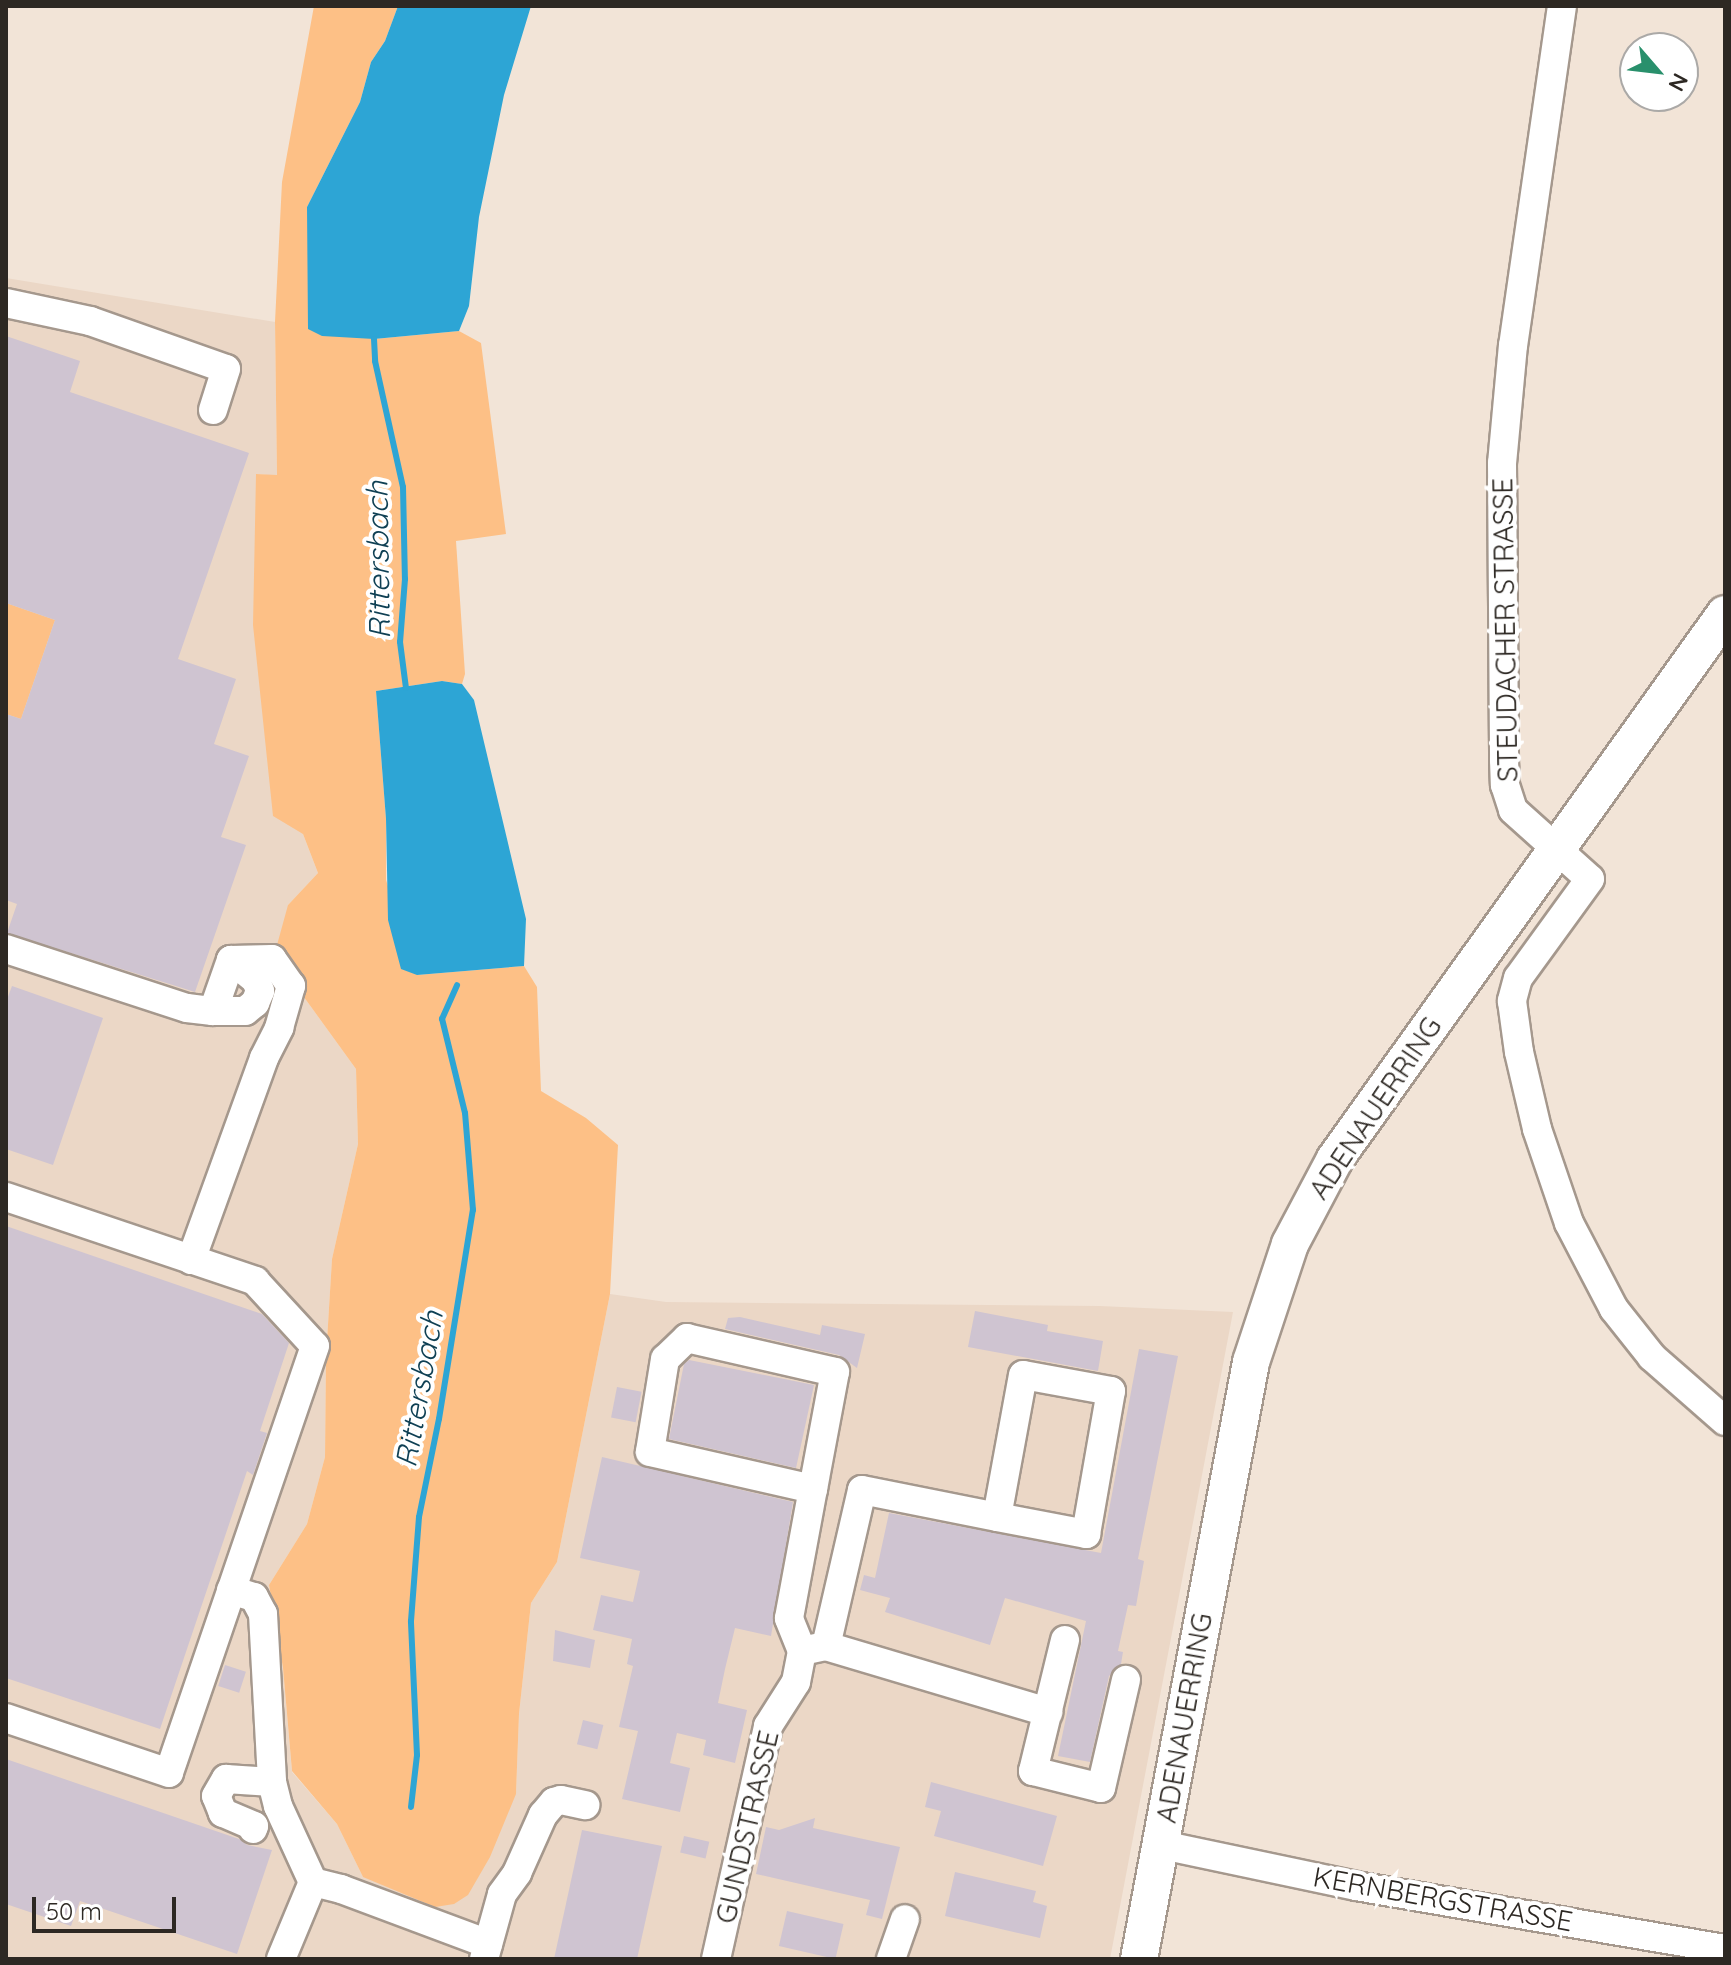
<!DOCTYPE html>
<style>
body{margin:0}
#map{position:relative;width:1731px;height:1965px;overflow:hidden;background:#f2e4d7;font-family:Quicksand,sans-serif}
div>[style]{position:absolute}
.built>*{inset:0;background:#ebd7c6}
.green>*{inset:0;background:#fdc086}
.water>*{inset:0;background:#2da5d5}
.stream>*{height:6px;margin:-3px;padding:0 3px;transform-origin:3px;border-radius:3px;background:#2da5d5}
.building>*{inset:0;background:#cfc4d1;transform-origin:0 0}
.roads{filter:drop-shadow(2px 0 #a5988d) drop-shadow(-2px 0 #a5988d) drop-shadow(0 2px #a5988d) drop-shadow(0 -2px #a5988d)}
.minor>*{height:28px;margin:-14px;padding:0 14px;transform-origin:14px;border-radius:14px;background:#fff}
.major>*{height:36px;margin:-18px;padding:0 18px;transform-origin:18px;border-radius:18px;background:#fff}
span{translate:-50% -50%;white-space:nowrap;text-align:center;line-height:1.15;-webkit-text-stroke:8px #fff;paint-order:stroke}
.street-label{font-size:28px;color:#2d2823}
.water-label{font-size:30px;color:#0f4054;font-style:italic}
.frame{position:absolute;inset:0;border:8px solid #2d2823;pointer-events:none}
.north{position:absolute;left:1619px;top:32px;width:80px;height:80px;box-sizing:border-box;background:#fff;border:2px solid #aba9a7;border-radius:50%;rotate:118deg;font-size:22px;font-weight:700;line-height:32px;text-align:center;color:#2d2823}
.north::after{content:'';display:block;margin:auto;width:28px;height:36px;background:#29906c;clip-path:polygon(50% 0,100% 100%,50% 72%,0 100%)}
.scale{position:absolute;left:32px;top:1897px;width:144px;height:36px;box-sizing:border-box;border:4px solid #2d2823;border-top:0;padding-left:10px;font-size:24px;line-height:28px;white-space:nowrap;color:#2d2823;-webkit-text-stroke:6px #fff;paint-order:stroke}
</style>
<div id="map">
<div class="built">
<div style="clip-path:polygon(6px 278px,275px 322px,277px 476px,257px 474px,303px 834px,318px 873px,288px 905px,288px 961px,301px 993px,356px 1069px,358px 1144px,332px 1259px,326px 1357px,325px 1457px,307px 1524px,269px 1585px,283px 1668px,292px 1772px,337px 1824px,363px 1877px,516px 1794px,519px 1714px,531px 1603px,557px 1562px,610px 1294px,666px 1302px,1100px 1306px,1233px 1312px,1110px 1959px,6px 1959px)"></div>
</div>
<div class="green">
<div style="clip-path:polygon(314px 6px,398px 6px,385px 41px,371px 62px,360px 102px,307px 207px,374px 339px,459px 331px,481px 343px,506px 534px,456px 541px,465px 674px,462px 684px,442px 681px,376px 691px,386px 819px,386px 880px,417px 975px,524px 966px,537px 987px,541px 1091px,586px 1118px,618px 1145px,610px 1294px,557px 1562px,531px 1603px,519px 1714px,516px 1794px,490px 1857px,468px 1895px,454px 1904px,435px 1907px,363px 1877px,337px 1824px,292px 1771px,283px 1668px,269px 1585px,307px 1524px,325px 1457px,326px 1357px,332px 1259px,358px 1144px,356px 1069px,301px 993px,288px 961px,277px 945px,288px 905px,318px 873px,303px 834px,273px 816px,253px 625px,256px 474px,277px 475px,275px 322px,282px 182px)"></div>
<div style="clip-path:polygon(6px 603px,55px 620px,21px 719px,6px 714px)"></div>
</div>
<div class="water">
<div style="clip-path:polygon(398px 6px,531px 6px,504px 95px,479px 217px,469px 306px,459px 331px,374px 339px,322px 336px,308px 329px,307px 207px,360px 102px,371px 62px,385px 41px)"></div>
<div style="clip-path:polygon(442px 681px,462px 684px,474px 700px,526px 919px,524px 966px,417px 975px,401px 969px,388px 920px,386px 819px,376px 691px)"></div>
</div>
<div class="stream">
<div style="left:374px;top:339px;width:22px;rotate:87deg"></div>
<div style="left:375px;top:361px;width:129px;rotate:77.5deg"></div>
<div style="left:403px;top:487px;width:92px;rotate:88.8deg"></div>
<div style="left:405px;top:579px;width:63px;rotate:94.5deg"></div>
<div style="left:400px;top:642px;width:46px;rotate:82.6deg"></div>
<div style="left:411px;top:1807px;width:52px;rotate:-83.4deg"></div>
<div style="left:417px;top:1755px;width:134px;rotate:-92.6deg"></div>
<div style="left:411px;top:1621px;width:104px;rotate:-85.6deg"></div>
<div style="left:419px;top:1517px;width:100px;rotate:-78.5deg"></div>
<div style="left:439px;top:1419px;width:212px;rotate:-80.8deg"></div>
<div style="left:473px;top:1210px;width:97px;rotate:-94.7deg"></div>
<div style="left:465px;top:1113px;width:97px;rotate:-103.7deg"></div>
<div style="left:442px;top:1019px;width:37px;rotate:-66deg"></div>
</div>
<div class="building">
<div style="clip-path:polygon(6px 336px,80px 361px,70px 392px,249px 453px,178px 659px,236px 679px,214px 744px,249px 756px,221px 837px,246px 845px,195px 992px,7px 933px,17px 904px,6px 900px,6px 714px,21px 719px,55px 620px,6px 603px)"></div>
<div style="clip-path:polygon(12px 986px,103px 1018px,53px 1165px,6px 1149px,6px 1002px)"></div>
<div style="clip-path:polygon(6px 1226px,262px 1314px,289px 1343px,260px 1431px,267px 1433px,253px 1475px,247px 1471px,160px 1729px,6px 1678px)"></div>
<div style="clip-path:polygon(975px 1311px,1048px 1325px,1047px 1331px,1103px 1341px,1098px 1371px,968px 1347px)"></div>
<div style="clip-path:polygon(740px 1317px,820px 1335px,822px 1325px,865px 1334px,857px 1368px,839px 1355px,725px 1329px,728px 1318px)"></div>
<div style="clip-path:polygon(1139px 1349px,1178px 1356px,1138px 1559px,1144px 1561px,1136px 1606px,1128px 1605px,1118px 1651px,1123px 1652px,1121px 1664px,1109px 1676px,1090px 1762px,1058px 1756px,1086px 1621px,1005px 1598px,990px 1645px,885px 1612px,890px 1598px,860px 1590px,864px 1575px,875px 1578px,889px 1513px,1101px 1553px)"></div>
<div style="clip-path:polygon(689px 1360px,814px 1385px,796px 1468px,669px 1439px,684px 1364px)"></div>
<div style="left:617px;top:1387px;width:25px;height:31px;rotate:11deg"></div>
<div style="clip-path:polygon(602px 1457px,793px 1502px,771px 1636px,735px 1628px,725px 1669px,718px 1703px,747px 1710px,735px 1763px,703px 1755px,706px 1740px,677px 1733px,670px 1763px,690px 1768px,680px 1812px,622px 1799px,638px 1731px,619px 1727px,633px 1666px,627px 1664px,632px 1639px,593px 1630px,601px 1595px,633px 1602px,640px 1571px,580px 1558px)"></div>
<div style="clip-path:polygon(555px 1630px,595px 1640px,590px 1668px,553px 1661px)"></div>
<div style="left:225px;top:1665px;width:22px;height:22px;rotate:18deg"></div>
<div style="left:583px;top:1720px;width:21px;height:25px;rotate:14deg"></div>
<div style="clip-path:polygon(6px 1759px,239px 1839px,247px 1845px,272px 1850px,237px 1954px,80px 1901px,71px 1926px,6px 1904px)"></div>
<div style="clip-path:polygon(931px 1782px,1057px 1816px,1043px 1866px,934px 1836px,941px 1811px,925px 1807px)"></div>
<div style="clip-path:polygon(815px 1818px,813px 1828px,900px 1847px,882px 1919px,866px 1915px,870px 1900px,756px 1874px,766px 1827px,779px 1830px)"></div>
<div style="clip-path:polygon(582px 1830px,662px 1846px,637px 1959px,554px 1959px)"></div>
<div style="left:684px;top:1836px;width:26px;height:17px;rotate:13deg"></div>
<div style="clip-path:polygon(955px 1872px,1036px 1891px,1033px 1902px,1047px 1906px,1040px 1938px,945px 1916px)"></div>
<div style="left:787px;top:1911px;width:58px;height:36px;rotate:13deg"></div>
</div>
<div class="roads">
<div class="minor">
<div style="left:1562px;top:6px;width:343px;rotate:98.2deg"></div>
<div style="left:1513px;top:345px;width:119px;rotate:95.3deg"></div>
<div style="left:1502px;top:463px;width:297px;rotate:89.6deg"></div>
<div style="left:1504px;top:760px;width:25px;rotate:88deg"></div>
<div style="left:1505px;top:785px;width:26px;rotate:72deg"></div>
<div style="left:1513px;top:810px;width:103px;rotate:41.9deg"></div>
<div style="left:1590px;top:879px;width:122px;rotate:126deg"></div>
<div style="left:1518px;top:978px;width:24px;rotate:105deg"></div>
<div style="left:1512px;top:1001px;width:51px;rotate:82.2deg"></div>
<div style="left:1519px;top:1052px;width:79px;rotate:76.8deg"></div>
<div style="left:1537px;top:1129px;width:99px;rotate:71.2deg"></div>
<div style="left:1569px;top:1223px;width:97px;rotate:62.4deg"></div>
<div style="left:1614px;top:1309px;width:61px;rotate:51.6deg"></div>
<div style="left:1652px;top:1357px;width:97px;rotate:41.2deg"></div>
<div style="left:6px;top:303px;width:86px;rotate:12.1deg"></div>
<div style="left:90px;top:321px;width:144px;rotate:19.4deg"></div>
<div style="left:226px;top:369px;width:43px;rotate:107.6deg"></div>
<div style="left:6px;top:949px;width:190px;rotate:18.1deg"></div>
<div style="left:187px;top:1008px;width:26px;rotate:7deg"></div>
<div style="left:6px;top:1197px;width:263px;rotate:18.6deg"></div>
<div style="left:255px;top:1281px;width:88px;rotate:47.3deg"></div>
<div style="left:315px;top:1346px;width:451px;rotate:108.9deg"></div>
<div style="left:169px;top:1773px;width:172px;rotate:-161.4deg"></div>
<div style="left:191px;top:1260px;width:215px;rotate:-70.1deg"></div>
<div style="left:264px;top:1058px;width:34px;rotate:-63deg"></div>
<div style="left:279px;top:1028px;width:44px;rotate:-74.1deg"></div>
<div style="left:291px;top:986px;width:33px;rotate:-125deg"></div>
<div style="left:272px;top:959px;width:41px;rotate:178.6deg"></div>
<div style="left:231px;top:960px;width:54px;rotate:109.4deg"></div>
<div style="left:213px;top:1011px;width:32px"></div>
<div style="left:245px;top:1011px;width:13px;rotate:-39deg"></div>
<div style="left:255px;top:1003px;width:13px;rotate:-67deg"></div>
<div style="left:260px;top:991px;width:12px;rotate:-110deg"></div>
<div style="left:256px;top:980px;width:32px;rotate:-141deg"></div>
<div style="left:231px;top:1590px;width:24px;rotate:17deg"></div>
<div style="left:254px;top:1597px;width:19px;rotate:62deg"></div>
<div style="left:263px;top:1614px;width:168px;rotate:86.9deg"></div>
<div style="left:272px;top:1782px;width:25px;rotate:76deg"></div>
<div style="left:278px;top:1806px;width:84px;rotate:65.3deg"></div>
<div style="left:1065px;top:1640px;width:135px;rotate:103.7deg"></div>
<div style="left:1033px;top:1771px;width:70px;rotate:14deg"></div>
<div style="left:1101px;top:1788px;width:111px;rotate:-77deg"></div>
<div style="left:826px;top:1646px;width:160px;rotate:-77deg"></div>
<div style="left:862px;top:1490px;width:138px;rotate:11.3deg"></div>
<div style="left:997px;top:1517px;width:91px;rotate:10.8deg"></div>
<div style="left:1086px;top:1534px;width:145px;rotate:-80.1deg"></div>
<div style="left:1111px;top:1391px;width:89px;rotate:-169.7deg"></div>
<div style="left:1023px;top:1375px;width:144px;rotate:100.4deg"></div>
<div style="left:802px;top:1651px;width:35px;rotate:-112deg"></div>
<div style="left:789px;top:1618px;width:131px;rotate:-79.5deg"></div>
<div style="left:813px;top:1489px;width:119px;rotate:-79.4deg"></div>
<div style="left:835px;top:1372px;width:152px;rotate:-167.1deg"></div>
<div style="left:687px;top:1338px;width:30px;rotate:136deg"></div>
<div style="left:665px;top:1359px;width:94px;rotate:99.2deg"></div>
<div style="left:650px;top:1452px;width:167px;rotate:12.8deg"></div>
<div style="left:253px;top:1829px;width:3px;rotate:-72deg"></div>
<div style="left:254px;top:1826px;width:34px;rotate:-157deg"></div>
<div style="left:223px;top:1813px;width:18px;rotate:-112deg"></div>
<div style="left:216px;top:1796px;width:20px;rotate:-60deg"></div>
<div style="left:226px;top:1779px;width:46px;rotate:3.7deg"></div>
<div style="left:1162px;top:1845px;width:198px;rotate:11.9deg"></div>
<div style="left:1356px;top:1886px;width:374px;rotate:9.7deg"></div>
<div style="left:281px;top:1959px;width:83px;rotate:-67.4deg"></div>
<div style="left:313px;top:1882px;width:29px;rotate:14deg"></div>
<div style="left:341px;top:1889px;width:157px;rotate:20.5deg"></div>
<div style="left:484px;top:1959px;width:67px;rotate:-74.5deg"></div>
<div style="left:502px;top:1894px;width:26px;rotate:-54deg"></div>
<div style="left:517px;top:1873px;width:64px;rotate:-65.9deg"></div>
<div style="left:543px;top:1815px;width:17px;rotate:-50deg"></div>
<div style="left:554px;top:1802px;width:7px;rotate:-16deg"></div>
<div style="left:561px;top:1800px;width:25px;rotate:12deg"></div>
<div style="left:716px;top:1959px;width:239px;rotate:-77.4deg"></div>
<div style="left:768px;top:1726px;width:52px;rotate:-57.5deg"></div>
<div style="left:796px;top:1682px;width:32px;rotate:-79deg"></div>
<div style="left:802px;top:1651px;width:25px;rotate:-12deg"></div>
<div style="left:826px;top:1646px;width:232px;rotate:16.6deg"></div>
<div style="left:891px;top:1959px;width:42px;rotate:-70.7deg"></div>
</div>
<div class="major">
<div style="left:1139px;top:1959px;width:607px;rotate:-79.37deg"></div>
<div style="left:1251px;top:1362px;width:124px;rotate:-71.7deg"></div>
<div style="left:1290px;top:1244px;width:96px;rotate:-62.1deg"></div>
<div style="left:1335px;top:1159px;width:670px;rotate:-54.41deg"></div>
</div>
</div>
<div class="street-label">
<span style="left:1505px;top:630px;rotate:-91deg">STEUDACHER STRASSE</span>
<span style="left:1375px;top:1108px;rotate:-56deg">ADENAUERRING</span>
<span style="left:1184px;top:1718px;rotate:-80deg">ADENAUERRING</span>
<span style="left:747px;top:1827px;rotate:-77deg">GUNDSTRASSE</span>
<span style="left:1443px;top:1899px;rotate:10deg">KERNBERGSTRASSE</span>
</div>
<div class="water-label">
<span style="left:378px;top:560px;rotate:-91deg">Rittersbach</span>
<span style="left:419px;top:1389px;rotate:-80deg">Rittersbach</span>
</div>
<div class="frame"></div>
<div class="north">N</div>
<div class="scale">50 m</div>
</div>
